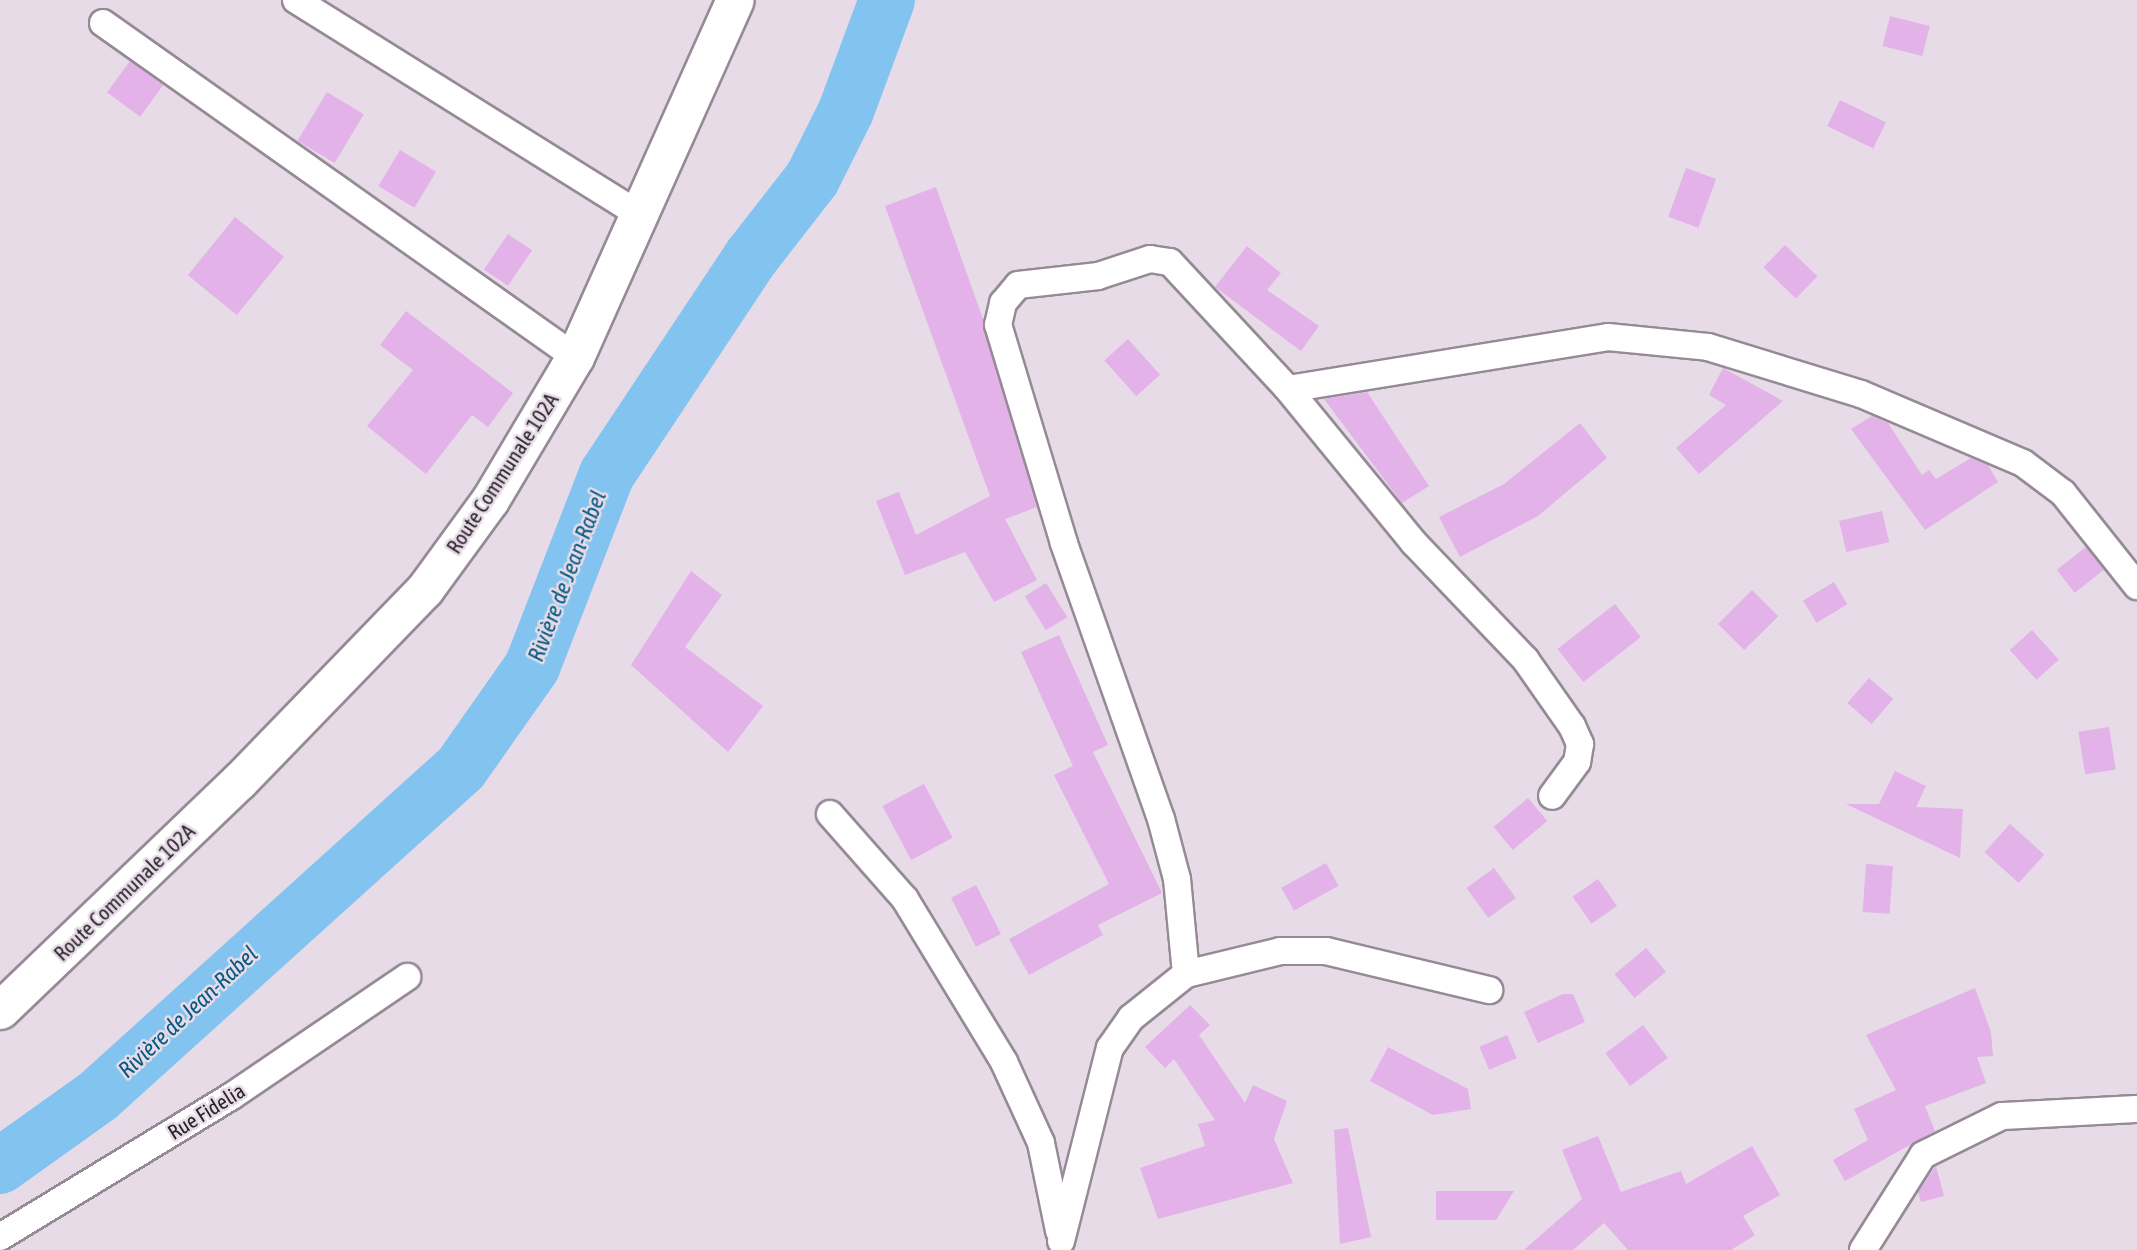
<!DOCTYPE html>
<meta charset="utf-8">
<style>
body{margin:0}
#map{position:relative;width:2137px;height:1250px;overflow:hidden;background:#e7dbe8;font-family:"Asap Condensed",sans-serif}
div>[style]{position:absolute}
.river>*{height:56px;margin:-28px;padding:0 28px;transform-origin:28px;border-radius:28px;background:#82c4ef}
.building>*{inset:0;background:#e3b2e8;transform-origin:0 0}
.roads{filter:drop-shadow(2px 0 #958a96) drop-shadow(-2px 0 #958a96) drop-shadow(0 2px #958a96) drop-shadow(0 -2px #958a96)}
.street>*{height:26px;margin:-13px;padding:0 13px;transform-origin:13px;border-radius:13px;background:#fff}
.secondary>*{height:37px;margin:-18.5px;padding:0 18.5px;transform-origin:18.5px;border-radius:18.5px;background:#fff}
span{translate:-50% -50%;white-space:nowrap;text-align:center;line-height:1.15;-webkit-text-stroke:5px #e7dbe8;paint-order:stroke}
.street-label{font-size:21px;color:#282328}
.water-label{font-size:23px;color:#065a83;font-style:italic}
</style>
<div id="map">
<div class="river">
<div style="left:0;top:1166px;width:120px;rotate:-35.5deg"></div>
<div style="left:98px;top:1096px;width:489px;rotate:-42.1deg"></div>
<div style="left:461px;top:768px;width:123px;rotate:-54.9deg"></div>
<div style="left:532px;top:667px;width:207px;rotate:-68.8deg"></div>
<div style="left:607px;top:474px;width:262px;rotate:-56.4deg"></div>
<div style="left:752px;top:256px;width:98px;rotate:-52.1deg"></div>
<div style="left:812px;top:179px;width:76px;rotate:-63.4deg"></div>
<div style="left:846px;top:111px;width:118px;rotate:-69.7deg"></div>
</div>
<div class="building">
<div style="left:1890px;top:16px;width:41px;height:31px;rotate:14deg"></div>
<div style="left:130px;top:61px;width:41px;height:39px;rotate:36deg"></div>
<div style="left:327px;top:92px;width:43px;height:57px;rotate:31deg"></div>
<div style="left:1840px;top:100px;width:51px;height:29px;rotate:26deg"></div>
<div style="left:400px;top:150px;width:42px;height:42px;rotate:31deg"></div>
<div style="left:1686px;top:168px;width:32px;height:52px;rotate:20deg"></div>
<div style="clip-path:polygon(936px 187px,983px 319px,1037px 507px,1005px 519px,1037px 580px,994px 602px,965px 552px,905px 575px,876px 501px,899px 492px,916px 535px,990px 496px,885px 206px)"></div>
<div style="left:235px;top:217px;width:63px;height:75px;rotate:39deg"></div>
<div style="left:508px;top:234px;width:29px;height:43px;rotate:34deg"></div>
<div style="left:1785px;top:245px;width:45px;height:31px;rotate:44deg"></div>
<div style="clip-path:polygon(1247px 246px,1281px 273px,1267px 290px,1319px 326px,1301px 351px,1215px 287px)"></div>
<div style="clip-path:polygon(406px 311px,513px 393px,488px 427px,472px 415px,426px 474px,367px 426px,413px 370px,380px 345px)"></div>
<div style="left:1128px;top:339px;width:48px;height:32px;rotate:48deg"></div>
<div style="clip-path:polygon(1723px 368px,1783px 401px,1699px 474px,1676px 448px,1726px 405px,1709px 395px)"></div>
<div style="clip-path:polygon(1367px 392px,1429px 486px,1402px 503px,1324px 399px)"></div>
<div style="clip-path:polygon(1872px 416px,1888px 423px,1922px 475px,1929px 470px,1936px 479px,1971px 458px,1988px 465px,1998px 482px,1925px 530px,1851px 429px)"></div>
<div style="clip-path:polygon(1580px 423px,1607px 458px,1538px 516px,1460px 557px,1439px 517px,1504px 484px)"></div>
<div style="left:1882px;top:511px;width:32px;height:44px;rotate:77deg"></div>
<div style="left:2086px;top:547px;width:29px;height:37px;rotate:52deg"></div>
<div style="clip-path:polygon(691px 571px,722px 595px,685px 647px,763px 706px,728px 752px,631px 665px)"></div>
<div style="left:1834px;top:582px;width:26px;height:36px;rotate:59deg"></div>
<div style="left:1046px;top:583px;width:40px;height:25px;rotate:58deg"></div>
<div style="left:1752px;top:590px;width:37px;height:48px;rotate:45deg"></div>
<div style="left:1615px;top:604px;width:42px;height:73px;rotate:52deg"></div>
<div style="left:2032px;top:630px;width:40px;height:30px;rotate:48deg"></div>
<div style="clip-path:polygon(1059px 635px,1108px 745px,1093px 752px,1162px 893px,1098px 925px,1103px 935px,1029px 975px,1009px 939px,1109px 884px,1054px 775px,1073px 766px,1021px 652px)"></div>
<div style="left:1869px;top:678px;width:32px;height:33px;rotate:41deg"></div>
<div style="left:2109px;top:727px;width:43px;height:31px;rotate:81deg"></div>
<div style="clip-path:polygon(1895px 771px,1926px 786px,1916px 807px,1963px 809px,1960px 858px,1846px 804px,1879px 804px)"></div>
<div style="left:924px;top:784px;width:61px;height:47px;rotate:62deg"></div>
<div style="left:1528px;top:798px;width:30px;height:45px;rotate:50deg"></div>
<div style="left:2010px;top:824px;width:46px;height:38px;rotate:42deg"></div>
<div style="left:1326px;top:863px;width:26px;height:51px;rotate:61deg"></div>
<div style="left:1866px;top:864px;width:27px;height:48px;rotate:4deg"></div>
<div style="left:1494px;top:868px;width:37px;height:34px;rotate:54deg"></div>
<div style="left:1598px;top:879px;width:33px;height:31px;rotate:55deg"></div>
<div style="left:976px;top:885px;width:55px;height:28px;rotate:63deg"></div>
<div style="left:1646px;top:948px;width:31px;height:41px;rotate:50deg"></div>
<div style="clip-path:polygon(1975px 988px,1991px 1032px,1993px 1056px,1977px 1057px,1986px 1083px,1925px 1106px,1935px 1131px,1845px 1181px,1833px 1160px,1868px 1140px,1854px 1109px,1896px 1090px,1866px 1035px)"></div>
<div style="clip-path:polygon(1563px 994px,1573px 994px,1585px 1022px,1538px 1043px,1524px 1012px)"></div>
<div style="clip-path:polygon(1190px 1005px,1210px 1025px,1199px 1035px,1245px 1103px,1253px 1085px,1287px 1101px,1274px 1139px,1293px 1183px,1158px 1219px,1140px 1168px,1205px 1146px,1198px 1124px,1215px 1120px,1174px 1059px,1165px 1068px,1145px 1047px)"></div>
<div style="left:1643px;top:1025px;width:41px;height:47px;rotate:53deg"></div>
<div style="left:1507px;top:1035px;width:25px;height:30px;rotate:67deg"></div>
<div style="clip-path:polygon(1388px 1047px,1468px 1089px,1471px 1109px,1433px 1115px,1370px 1081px)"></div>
<div style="clip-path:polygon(1348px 1128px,1371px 1237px,1340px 1244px,1334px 1130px)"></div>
<div style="clip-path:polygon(1598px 1136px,1621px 1192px,1681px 1171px,1686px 1184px,1752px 1146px,1780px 1195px,1743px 1216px,1755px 1235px,1731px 1250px,1628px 1250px,1604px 1223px,1573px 1250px,1524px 1250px,1582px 1199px,1562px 1150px)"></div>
<div style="clip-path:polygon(1936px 1166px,1944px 1196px,1921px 1202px,1918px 1192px)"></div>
<div style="clip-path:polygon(1436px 1191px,1514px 1191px,1496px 1220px,1436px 1220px)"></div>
</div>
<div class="roads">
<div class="street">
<div style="left:296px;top:0;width:403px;rotate:32deg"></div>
<div style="left:103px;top:23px;width:578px;rotate:35.28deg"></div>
<div style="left:1288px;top:389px;width:199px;rotate:50.7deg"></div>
<div style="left:1414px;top:543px;width:161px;rotate:46.3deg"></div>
<div style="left:1525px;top:659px;width:82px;rotate:55deg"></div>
<div style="left:1572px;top:726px;width:20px;rotate:66deg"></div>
<div style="left:1580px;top:744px;width:18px;rotate:99deg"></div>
<div style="left:1577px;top:762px;width:42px;rotate:126.3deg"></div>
<div style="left:830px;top:814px;width:113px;rotate:48.6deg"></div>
<div style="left:905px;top:899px;width:191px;rotate:58.7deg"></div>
<div style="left:1004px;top:1062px;width:89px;rotate:65.4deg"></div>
<div style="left:1041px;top:1143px;width:90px;rotate:78.4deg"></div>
<div style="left:1186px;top:974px;width:95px;rotate:-95.4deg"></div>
<div style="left:1177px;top:879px;width:62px;rotate:-104.9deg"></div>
<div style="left:1161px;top:819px;width:293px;rotate:-109.4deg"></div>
<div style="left:1064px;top:543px;width:228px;rotate:-106.8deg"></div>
<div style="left:998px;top:325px;width:23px;rotate:-77deg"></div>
<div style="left:1003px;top:303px;width:23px;rotate:-50deg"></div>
<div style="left:1018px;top:285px;width:81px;rotate:-6.4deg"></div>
<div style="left:1098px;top:276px;width:55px;rotate:-18.1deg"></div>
<div style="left:1150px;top:259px;width:20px;rotate:9deg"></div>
<div style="left:1170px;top:262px;width:173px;rotate:47.1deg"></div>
<div style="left:1288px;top:389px;width:324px;rotate:-9.2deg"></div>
<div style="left:1608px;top:337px;width:100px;rotate:5.7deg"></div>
<div style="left:1708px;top:347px;width:160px;rotate:17.1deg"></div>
<div style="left:1861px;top:394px;width:176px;rotate:23.1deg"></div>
<div style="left:2023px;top:463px;width:50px;rotate:36.9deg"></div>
<div style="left:2063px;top:493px;width:119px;rotate:51.5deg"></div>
<div style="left:0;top:1237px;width:271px;rotate:-31.3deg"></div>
<div style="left:232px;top:1096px;width:212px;rotate:-34.2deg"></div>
<div style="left:1061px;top:1241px;width:199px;rotate:-75.8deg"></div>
<div style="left:1110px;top:1048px;width:37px;rotate:-55deg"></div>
<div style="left:1131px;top:1018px;width:70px;rotate:-38.7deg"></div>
<div style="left:1186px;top:974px;width:97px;rotate:-13.7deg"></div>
<div style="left:1280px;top:951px;width:46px"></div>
<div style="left:1326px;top:951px;width:168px;rotate:13.5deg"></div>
<div style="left:1863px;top:1250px;width:112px;rotate:-57.7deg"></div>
<div style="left:1923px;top:1155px;width:88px;rotate:-26.3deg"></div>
<div style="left:2002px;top:1116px;width:135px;rotate:-3deg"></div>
</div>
<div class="secondary">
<div style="left:0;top:1010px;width:331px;rotate:-43.8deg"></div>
<div style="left:239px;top:781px;width:267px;rotate:-45.9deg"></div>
<div style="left:425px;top:589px;width:110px;rotate:-53.9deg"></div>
<div style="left:490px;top:500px;width:166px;rotate:-59.3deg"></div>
<div style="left:575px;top:357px;width:391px;rotate:-65.9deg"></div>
</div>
</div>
<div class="street-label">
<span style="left:502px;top:473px;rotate:-57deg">Route Communale 102A</span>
<span style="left:124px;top:892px;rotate:-44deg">Route Communale 102A</span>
<span style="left:206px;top:1111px;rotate:-32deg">Rue Fidelia</span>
</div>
<div class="water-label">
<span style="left:567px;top:576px;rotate:-69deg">Rivière de Jean-Rabel</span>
<span style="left:188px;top:1012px;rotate:-43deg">Rivière de Jean-Rabel</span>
</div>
</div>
